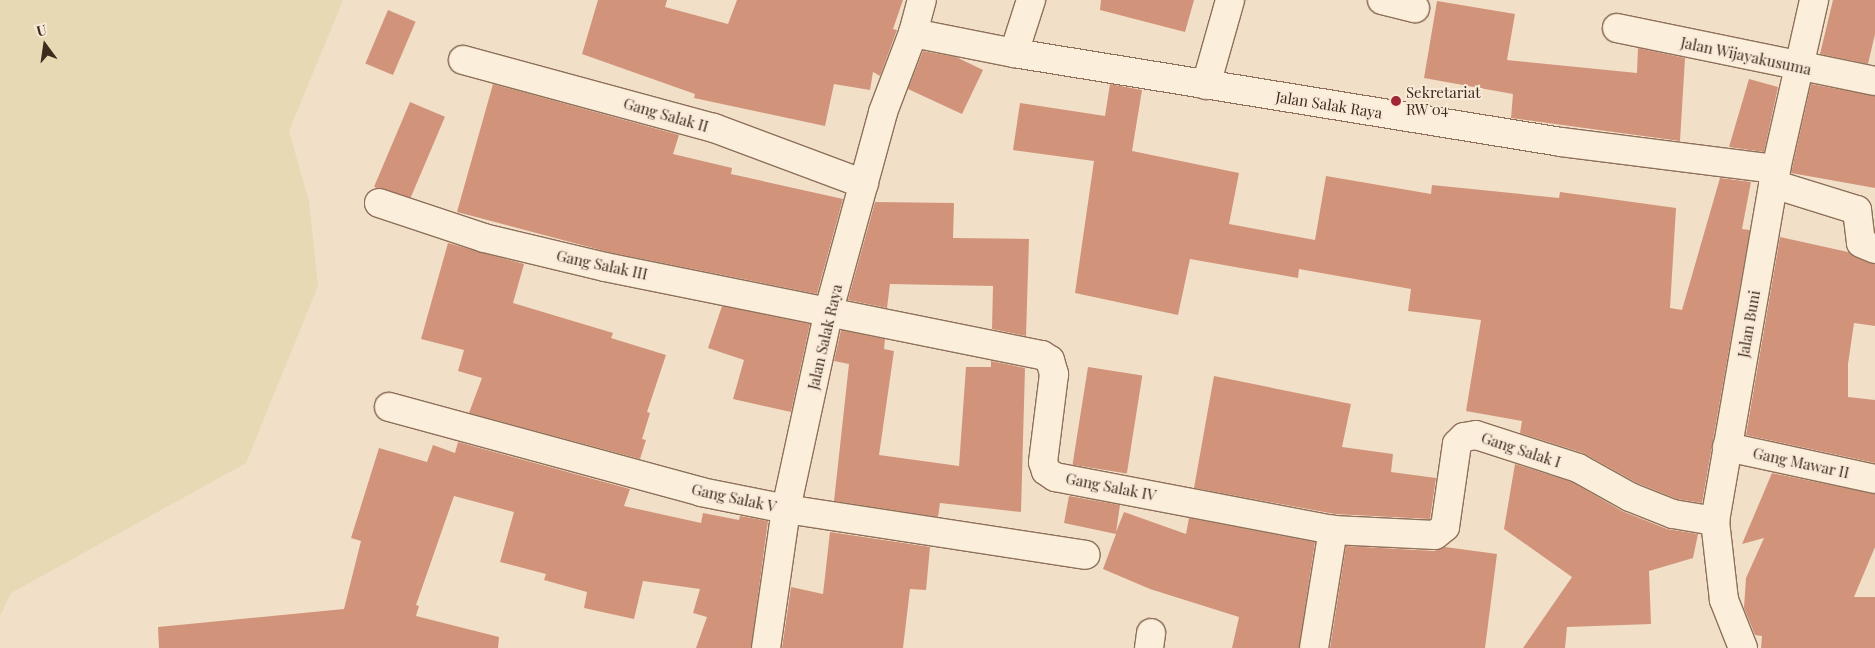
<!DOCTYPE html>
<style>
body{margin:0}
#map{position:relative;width:1875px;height:648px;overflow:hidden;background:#f1dfc7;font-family:"Playfair Display",serif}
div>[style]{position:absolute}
.farmland>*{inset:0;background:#e7d9b3}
.building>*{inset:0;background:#d1947a;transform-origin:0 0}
.roads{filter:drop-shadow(1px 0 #8e705a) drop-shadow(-1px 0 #8e705a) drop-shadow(0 1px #8e705a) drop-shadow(0 -1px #8e705a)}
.minor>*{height:28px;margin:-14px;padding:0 14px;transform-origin:14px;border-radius:14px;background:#fbeedb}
.dots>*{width:14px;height:14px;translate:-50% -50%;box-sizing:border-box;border:2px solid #f8ead7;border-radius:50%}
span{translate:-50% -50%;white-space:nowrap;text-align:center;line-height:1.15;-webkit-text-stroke:4px #f8ead7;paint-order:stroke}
.street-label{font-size:15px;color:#3e2a1f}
.poi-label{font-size:15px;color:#3e2a1f}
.left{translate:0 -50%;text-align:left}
.north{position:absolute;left:20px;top:20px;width:50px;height:50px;-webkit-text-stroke:4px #f8ead7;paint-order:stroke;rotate:346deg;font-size:14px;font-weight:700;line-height:20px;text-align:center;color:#3e2a1f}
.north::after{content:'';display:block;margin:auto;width:18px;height:22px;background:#3e2a1f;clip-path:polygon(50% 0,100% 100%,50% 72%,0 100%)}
</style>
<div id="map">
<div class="farmland">
<div style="clip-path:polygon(0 0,343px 0,289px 131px,309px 202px,318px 286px,246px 463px,11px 593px,0 616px)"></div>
</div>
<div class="building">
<div style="clip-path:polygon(598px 0,667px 0,665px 7px,728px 24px,737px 0,903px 0,893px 29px,897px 30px,880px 76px,873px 72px,870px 90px,834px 84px,825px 126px,694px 98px,695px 94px,582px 54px)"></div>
<div style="clip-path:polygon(1101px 0,1194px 0,1185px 32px,1100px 10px)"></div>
<div style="clip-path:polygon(1833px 0,1875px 0,1875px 34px,1868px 64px,1820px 54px)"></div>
<div style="clip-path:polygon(1437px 1px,1515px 14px,1507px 60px,1637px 73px,1638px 48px,1685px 58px,1680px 141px,1511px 118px,1513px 94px,1424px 78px)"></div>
<div style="left:388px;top:10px;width:30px;height:58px;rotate:23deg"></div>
<div style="clip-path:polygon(923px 51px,956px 57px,983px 70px,962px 114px,908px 89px)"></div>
<div style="clip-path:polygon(1749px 79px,1778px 87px,1764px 152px,1729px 147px)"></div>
<div style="clip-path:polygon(493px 84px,679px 135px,673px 154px,732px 168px,731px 174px,843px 199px,817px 294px,608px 252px,457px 212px)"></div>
<div style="clip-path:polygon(1110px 84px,1142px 90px,1132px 151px,1239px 173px,1229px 224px,1315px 240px,1326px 176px,1431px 194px,1432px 185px,1559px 198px,1560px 192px,1676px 208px,1670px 308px,1682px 310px,1720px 178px,1751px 182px,1742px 229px,1750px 230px,1702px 503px,1677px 499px,1637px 483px,1583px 453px,1520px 433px,1522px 421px,1466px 411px,1481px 320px,1408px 311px,1411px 289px,1299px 269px,1298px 278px,1190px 259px,1178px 315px,1075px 293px,1094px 161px,1013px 150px,1020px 103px,1105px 116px)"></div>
<div style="clip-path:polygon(1811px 84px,1875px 96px,1875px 188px,1791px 173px)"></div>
<div style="left:410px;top:102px;width:38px;height:92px;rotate:23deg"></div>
<div style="clip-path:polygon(875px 202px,954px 203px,953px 238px,1029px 239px,1026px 336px,992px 329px,993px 286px,890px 284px,887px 308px,848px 300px)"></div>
<div style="clip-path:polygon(1780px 237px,1848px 252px,1875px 264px,1875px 326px,1854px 323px,1848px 364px,1848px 397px,1875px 400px,1875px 463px,1746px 435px)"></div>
<div style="clip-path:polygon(448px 243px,524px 264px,513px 303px,613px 333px,611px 338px,666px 355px,647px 412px,650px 413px,642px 439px,646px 440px,640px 459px,469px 413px,482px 378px,458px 371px,464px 350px,421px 339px)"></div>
<div style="clip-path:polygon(722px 306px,810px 324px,791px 412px,733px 399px,744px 360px,708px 348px)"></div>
<div style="clip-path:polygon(841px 330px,885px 339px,884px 349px,894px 351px,879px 455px,959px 466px,966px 367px,991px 367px,991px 361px,1025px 368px,1021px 512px,940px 503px,938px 517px,834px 501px,849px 364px,834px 361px)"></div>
<div style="left:1088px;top:367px;width:55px;height:99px;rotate:9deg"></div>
<div style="clip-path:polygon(1214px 376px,1351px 404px,1342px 447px,1393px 454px,1391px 472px,1436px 478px,1430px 519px,1335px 514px,1194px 488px)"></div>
<div style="clip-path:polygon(458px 442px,630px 489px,624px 506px,701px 523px,703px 513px,739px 520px,740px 516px,768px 521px,751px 648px,696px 648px,707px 617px,693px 613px,700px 589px,643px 581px,634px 619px,584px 608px,587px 592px,544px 580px,546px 574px,500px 562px,514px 512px,454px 496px,416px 605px,419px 606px,416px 616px,499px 637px,498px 648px,159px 648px,158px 627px,344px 609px,361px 541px,351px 538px,379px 448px,427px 462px,433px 445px,455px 453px)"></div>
<div style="clip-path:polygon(1515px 464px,1572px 482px,1622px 511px,1667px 529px,1698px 534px,1693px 558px,1649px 571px,1651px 624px,1567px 627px,1565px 648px,1523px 648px,1572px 577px,1504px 529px)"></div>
<div style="clip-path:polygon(1772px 473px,1875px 494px,1875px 547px,1854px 597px,1875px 597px,1875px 648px,1761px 648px,1762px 636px,1755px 635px,1744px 608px,1746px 578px,1764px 538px,1742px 544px)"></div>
<div style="clip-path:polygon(1069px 496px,1120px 505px,1116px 532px,1124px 512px,1186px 534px,1189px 518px,1315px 542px,1299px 648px,1232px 648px,1239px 617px,1150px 589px,1103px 569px,1116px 534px,1064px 523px)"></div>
<div style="clip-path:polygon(830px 532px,930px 547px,926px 590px,910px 589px,903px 648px,782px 648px,791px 587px,823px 594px)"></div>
<div style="clip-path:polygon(1346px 546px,1434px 551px,1445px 547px,1497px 554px,1485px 648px,1330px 648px)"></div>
</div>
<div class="roads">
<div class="minor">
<div style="left:1382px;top:0;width:34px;rotate:14deg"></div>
<div style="left:1617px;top:28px;width:263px;rotate:11.6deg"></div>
<div style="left:913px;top:33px;width:103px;rotate:11.2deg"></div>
<div style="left:1014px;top:53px;width:554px;rotate:9.24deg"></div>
<div style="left:1561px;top:142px;width:217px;rotate:7.2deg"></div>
<div style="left:1014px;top:53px;width:56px;rotate:-72.2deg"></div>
<div style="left:463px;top:60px;width:260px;rotate:15.2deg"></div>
<div style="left:714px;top:128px;width:160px;rotate:20.5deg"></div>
<div style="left:1206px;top:85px;width:88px;rotate:-74.2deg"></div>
<div style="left:1773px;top:184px;width:88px;rotate:17.2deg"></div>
<div style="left:1857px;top:210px;width:33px;rotate:83deg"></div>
<div style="left:1861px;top:243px;width:15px;rotate:23deg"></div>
<div style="left:379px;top:203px;width:111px;rotate:18.4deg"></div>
<div style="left:484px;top:238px;width:124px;rotate:13.5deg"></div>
<div style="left:605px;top:267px;width:446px;rotate:11.4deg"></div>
<div style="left:1042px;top:355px;width:9px;rotate:32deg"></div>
<div style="left:1050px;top:360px;width:15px;rotate:74deg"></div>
<div style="left:1054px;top:374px;width:89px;rotate:97.1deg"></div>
<div style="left:1043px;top:462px;width:9px;rotate:72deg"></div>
<div style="left:1046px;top:471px;width:11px;rotate:34deg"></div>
<div style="left:1055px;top:477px;width:283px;rotate:10.8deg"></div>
<div style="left:1333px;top:530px;width:102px;rotate:2.8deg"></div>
<div style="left:1435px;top:535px;width:13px;rotate:-39deg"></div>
<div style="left:1445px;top:527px;width:84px;rotate:-81.8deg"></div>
<div style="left:1457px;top:444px;width:10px;rotate:-45deg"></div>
<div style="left:1464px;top:437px;width:12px;rotate:-9deg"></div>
<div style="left:1476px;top:435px;width:107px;rotate:17.9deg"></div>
<div style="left:1578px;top:468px;width:60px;rotate:29.1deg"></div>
<div style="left:1630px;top:497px;width:46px;rotate:21.6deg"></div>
<div style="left:1673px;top:514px;width:43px;rotate:9.5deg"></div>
<div style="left:389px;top:407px;width:323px;rotate:15.2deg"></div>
<div style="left:701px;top:492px;width:87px;rotate:11.3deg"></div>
<div style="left:786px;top:509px;width:303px;rotate:8.7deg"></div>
<div style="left:1727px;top:447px;width:151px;rotate:12.2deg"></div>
<div style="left:766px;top:648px;width:140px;rotate:-81.8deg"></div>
<div style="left:786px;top:509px;width:204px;rotate:-77.8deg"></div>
<div style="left:829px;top:310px;width:205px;rotate:-74.7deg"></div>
<div style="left:883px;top:112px;width:85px;rotate:-69.2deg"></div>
<div style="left:913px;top:33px;width:34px;rotate:-75deg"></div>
<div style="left:1149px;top:648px;width:15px;rotate:-82deg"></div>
<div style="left:1314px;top:648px;width:120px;rotate:-80.9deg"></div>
<div style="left:1743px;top:648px;width:52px;rotate:-111.6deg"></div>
<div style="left:1724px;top:600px;width:80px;rotate:-96.5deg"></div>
<div style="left:1715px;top:521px;width:357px;rotate:-80.2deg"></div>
<div style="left:1776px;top:169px;width:173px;rotate:-77.3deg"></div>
</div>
</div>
<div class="dots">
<div style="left:1396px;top:101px;background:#a12636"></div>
</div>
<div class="street-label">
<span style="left:1746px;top:56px;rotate:12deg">Jalan Wijayakusuma</span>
<span style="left:1329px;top:105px;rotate:9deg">Jalan Salak Raya</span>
<span style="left:666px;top:115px;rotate:16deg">Gang Salak II</span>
<span style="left:602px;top:265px;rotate:12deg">Gang Salak III</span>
<span style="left:1749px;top:324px;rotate:-80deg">Jalan Buni</span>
<span style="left:825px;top:337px;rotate:-77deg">Jalan Salak Raya</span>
<span style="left:1521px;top:450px;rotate:18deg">Gang Salak I</span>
<span style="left:1801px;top:463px;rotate:12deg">Gang Mawar II</span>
<span style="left:1111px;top:487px;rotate:11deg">Gang Salak IV</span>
<span style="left:734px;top:498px;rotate:12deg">Gang Salak V</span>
</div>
<div class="poi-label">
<span class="left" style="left:1406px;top:101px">Sekretariat<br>RW 04</span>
</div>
<div class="north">U</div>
</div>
